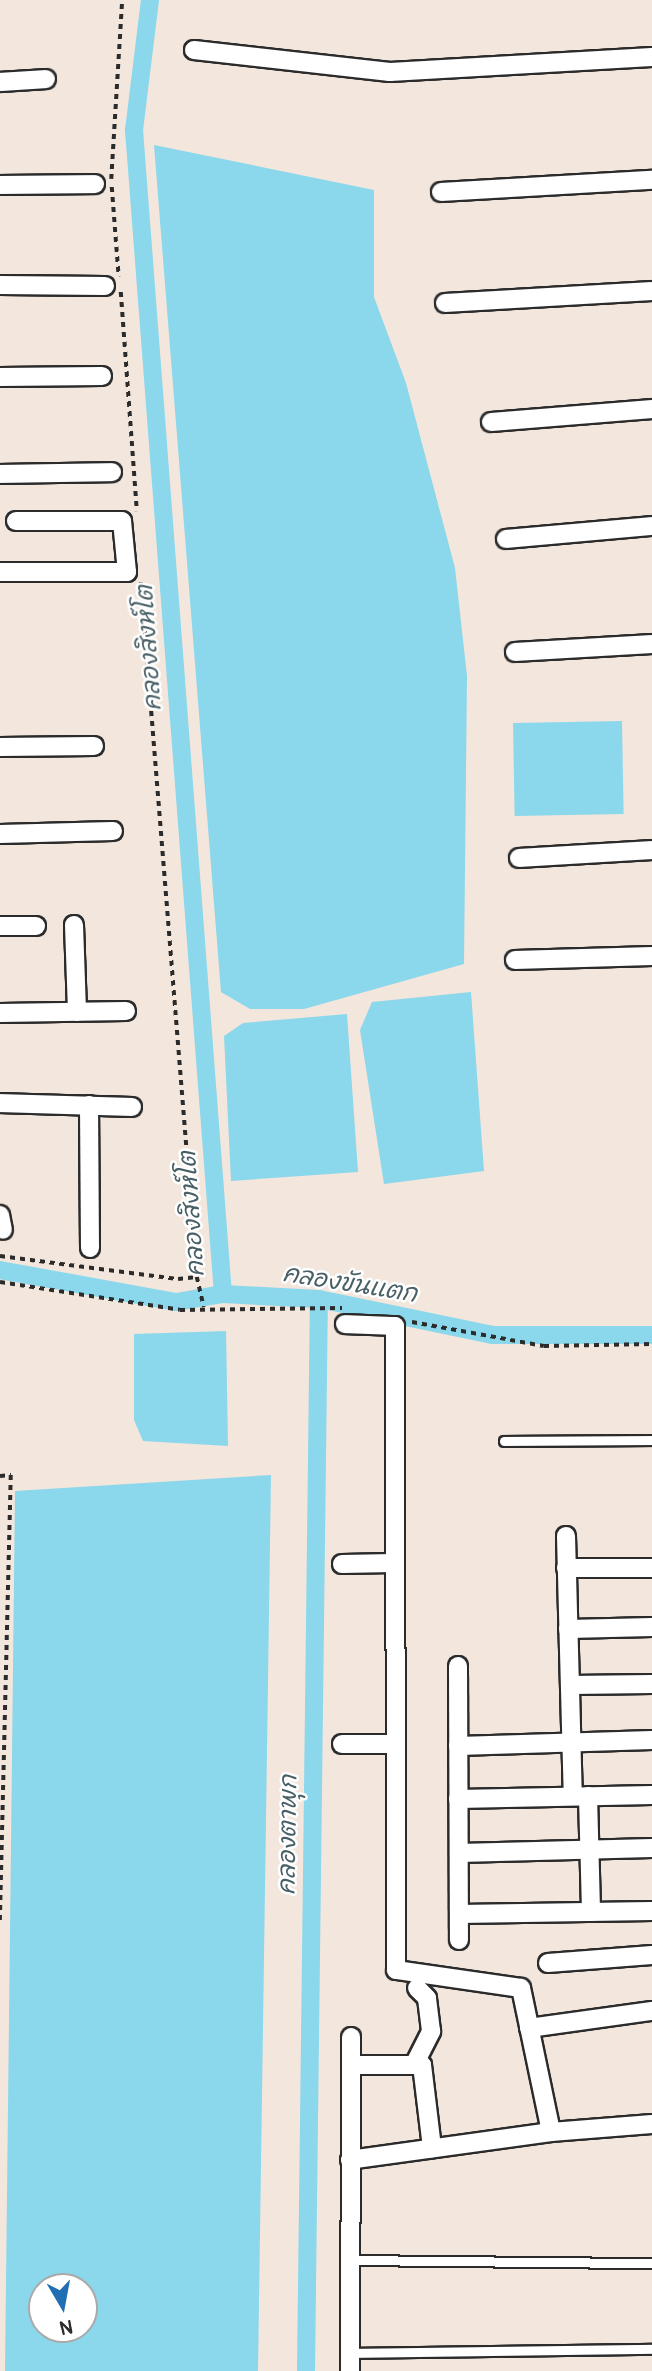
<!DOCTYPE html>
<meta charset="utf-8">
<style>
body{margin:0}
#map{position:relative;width:652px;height:2371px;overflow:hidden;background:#f3e6dc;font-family:Pangolin,"Playpen Sans Thai",sans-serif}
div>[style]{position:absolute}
.water>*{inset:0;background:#8bd7ec;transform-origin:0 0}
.canal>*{height:18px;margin:-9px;padding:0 9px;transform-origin:9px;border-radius:9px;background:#8bd7ec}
.path>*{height:3.5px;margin-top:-1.75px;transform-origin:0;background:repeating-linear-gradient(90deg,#2b2b2b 0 5px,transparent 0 10px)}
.roads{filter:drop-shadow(2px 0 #2b2b2b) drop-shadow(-2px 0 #2b2b2b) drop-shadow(0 2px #2b2b2b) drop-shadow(0 -2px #2b2b2b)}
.service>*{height:9px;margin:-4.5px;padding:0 4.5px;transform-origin:4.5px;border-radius:4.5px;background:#fff}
.minor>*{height:18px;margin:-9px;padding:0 9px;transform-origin:9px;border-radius:9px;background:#fff}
span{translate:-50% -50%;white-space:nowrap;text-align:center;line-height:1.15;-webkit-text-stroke:5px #fff;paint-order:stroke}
.water-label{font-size:24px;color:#485f65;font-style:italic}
.north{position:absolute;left:28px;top:2273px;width:70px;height:70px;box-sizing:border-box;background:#fff;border:2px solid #aaa;border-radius:50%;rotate:170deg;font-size:19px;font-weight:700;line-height:28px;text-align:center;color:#2b2b2b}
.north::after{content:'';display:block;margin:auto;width:24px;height:32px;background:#1f6fb2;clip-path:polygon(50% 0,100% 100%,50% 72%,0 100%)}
</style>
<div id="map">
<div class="water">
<div style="clip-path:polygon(154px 145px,374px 190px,374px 297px,406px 383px,455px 568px,467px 676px,464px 964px,304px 1009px,250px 1009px,221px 992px)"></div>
<div style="left:622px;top:721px;width:93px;height:109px;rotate:89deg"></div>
<div style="clip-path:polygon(471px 992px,484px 1171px,384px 1184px,360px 1030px,372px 1002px)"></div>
<div style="clip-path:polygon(347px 1014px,358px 1172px,231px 1181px,224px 1036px,243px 1023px)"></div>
<div style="clip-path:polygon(226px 1331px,228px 1446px,143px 1441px,134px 1420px,134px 1334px)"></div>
<div style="clip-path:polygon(evenodd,271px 1475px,258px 2371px,5px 2371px,15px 1491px,271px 1475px,42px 2287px,84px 2287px,84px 2329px,42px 2329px,42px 2287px)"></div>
</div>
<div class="canal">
<div style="left:150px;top:0;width:131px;rotate:97deg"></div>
<div style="left:134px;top:130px;width:1167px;rotate:85.63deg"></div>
<div style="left:0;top:1270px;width:179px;rotate:10.3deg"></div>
<div style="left:176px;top:1302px;width:48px;rotate:-9.7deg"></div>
<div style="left:223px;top:1294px;width:96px;rotate:3deg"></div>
<div style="left:319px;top:1299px;width:178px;rotate:11.7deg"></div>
<div style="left:493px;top:1335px;width:159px"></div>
<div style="left:306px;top:2371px;width:1072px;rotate:-89.31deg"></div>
</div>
<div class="path">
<div style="left:111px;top:179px;width:179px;rotate:-86.5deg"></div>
<div style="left:112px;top:187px;width:90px;rotate:85.6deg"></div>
<div style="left:121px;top:292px;width:220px;rotate:85.8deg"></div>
<div style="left:141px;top:582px;width:697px;rotate:85.39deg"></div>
<div style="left:0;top:1256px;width:179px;rotate:7.4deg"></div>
<div style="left:178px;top:1279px;width:19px;rotate:-6deg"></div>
<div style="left:197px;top:1277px;width:31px;rotate:77deg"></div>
<div style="left:0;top:1282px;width:182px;rotate:8.8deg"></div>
<div style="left:180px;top:1310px;width:162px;rotate:-0.7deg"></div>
<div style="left:412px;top:1322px;width:134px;rotate:10.3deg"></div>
<div style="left:544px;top:1346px;width:108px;rotate:-1.1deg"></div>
<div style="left:0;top:1476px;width:11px;rotate:-5deg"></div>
<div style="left:11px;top:1475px;width:447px;rotate:91.4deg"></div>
</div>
<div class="roads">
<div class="service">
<div style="left:504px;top:1441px;width:148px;rotate:-0.4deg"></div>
<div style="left:350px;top:2260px;width:302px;rotate:0.6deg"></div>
<div style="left:350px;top:2353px;width:302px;rotate:-0.8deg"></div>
</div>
<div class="minor">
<div style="left:194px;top:50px;width:197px;rotate:6.4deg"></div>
<div style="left:390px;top:72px;width:262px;rotate:-3.3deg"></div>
<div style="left:0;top:82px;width:46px;rotate:-3.7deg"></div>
<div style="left:0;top:185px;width:95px;rotate:-0.6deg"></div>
<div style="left:441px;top:192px;width:211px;rotate:-3.3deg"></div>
<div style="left:0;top:285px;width:105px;rotate:0.5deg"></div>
<div style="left:445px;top:303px;width:207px;rotate:-3.3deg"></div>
<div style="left:0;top:377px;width:102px;rotate:-0.6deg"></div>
<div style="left:491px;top:422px;width:162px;rotate:-4.6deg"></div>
<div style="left:0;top:474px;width:112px;rotate:-1deg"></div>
<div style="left:506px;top:539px;width:147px;rotate:-5.1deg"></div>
<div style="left:0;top:572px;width:127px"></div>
<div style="left:127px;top:572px;width:51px;rotate:-95.6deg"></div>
<div style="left:122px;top:521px;width:106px;rotate:180deg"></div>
<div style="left:515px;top:652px;width:137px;rotate:-3.3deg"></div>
<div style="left:0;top:747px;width:94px;rotate:-0.6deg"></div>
<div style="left:0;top:834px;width:113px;rotate:-1.5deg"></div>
<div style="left:519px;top:858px;width:133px;rotate:-3.4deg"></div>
<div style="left:74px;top:925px;width:87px;rotate:88deg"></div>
<div style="left:0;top:926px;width:36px"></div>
<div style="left:515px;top:960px;width:137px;rotate:-1.7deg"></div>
<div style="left:0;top:1013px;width:126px;rotate:-0.9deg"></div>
<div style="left:0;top:1103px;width:132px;rotate:1.7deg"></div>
<div style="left:89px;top:1105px;width:143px;rotate:89.6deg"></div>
<div style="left:0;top:1215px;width:15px;rotate:79deg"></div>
<div style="left:345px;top:1324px;width:50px;rotate:2.3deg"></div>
<div style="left:395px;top:1326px;width:644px;rotate:89.91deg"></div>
<div style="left:396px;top:1970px;width:126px;rotate:8.2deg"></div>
<div style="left:521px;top:1988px;width:147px;rotate:78.2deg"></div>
<div style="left:551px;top:2132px;width:203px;rotate:172.1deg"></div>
<div style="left:566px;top:1536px;width:260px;rotate:88.5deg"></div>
<div style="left:342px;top:1564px;width:51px;rotate:-1.1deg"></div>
<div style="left:566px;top:1568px;width:86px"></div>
<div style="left:568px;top:1629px;width:84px;rotate:-1.4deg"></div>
<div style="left:458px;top:1666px;width:274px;rotate:89.8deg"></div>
<div style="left:570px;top:1685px;width:82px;rotate:-0.7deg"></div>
<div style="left:342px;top:1744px;width:49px"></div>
<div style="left:458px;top:1746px;width:194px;rotate:-1.8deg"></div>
<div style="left:588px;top:1796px;width:116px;rotate:88.5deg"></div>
<div style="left:458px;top:1799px;width:194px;rotate:-1.2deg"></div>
<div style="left:459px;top:1853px;width:193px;rotate:-1.5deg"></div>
<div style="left:459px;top:1914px;width:193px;rotate:-0.9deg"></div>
<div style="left:548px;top:1963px;width:104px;rotate:-4.4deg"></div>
<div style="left:529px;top:2028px;width:124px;rotate:-7.9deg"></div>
<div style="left:351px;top:2065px;width:71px"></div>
<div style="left:422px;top:2065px;width:84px;rotate:83.1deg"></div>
<div style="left:414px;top:2065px;width:38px;rotate:-63deg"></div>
<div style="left:431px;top:2031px;width:33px;rotate:-97deg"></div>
<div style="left:427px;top:1998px;width:14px;rotate:-135deg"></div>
<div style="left:551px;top:2132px;width:101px;rotate:-4.5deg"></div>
<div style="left:350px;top:2371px;width:334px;rotate:-89.8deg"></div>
</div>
</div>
<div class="water-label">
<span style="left:149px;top:648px;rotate:-94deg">คลองสิงห์โต</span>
<span style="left:192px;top:1214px;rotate:-94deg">คลองสิงห์โต</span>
<span style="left:350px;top:1284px;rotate:9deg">คลองขันแตก</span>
<span style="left:288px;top:1835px;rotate:-89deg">คลองตาพุก</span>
</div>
<div class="north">N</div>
</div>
